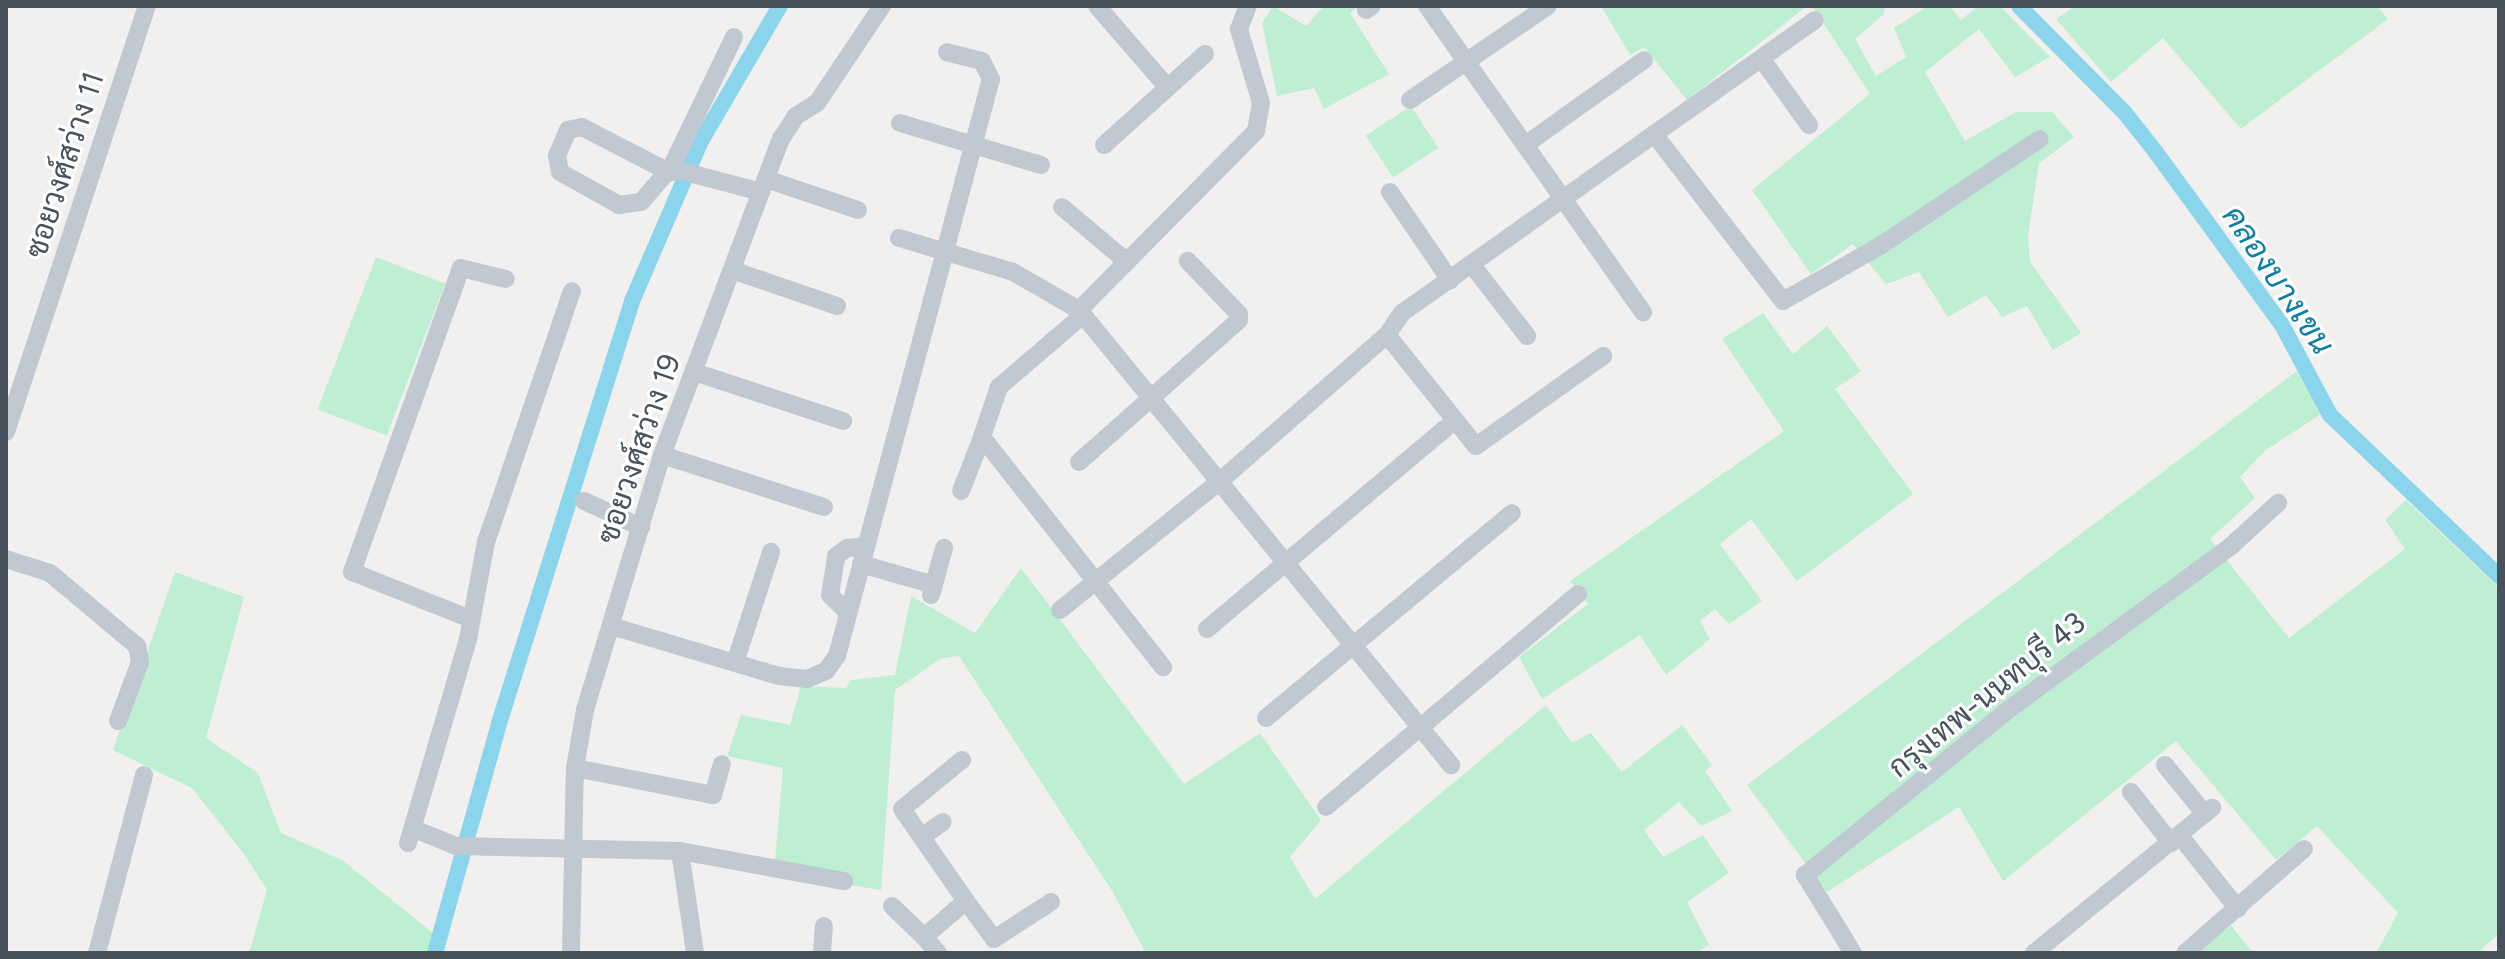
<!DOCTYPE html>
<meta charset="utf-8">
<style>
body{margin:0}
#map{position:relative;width:2505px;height:959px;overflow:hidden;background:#f2efef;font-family:Figtree,Sarabun,sans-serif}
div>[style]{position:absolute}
.green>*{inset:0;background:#beefd2;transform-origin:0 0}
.canal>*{height:16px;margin:-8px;padding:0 8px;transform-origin:8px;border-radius:8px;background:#8bd5ec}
.street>*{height:18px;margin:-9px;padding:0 9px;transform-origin:9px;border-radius:9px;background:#c0c9d1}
span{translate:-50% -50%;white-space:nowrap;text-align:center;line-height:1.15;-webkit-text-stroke:6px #fff;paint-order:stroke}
.street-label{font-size:30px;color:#47525d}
.water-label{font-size:32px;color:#0c7fa3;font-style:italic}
.frame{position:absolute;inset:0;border:8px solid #47525d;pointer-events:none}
</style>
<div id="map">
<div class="green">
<div style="clip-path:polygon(1273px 6px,1306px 26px,1324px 6px,1359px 6px,1350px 13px,1389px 74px,1324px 109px,1314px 88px,1277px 96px,1262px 23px)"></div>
<div style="clip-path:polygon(1601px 6px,1807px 6px,1687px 100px,1644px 47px,1630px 55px)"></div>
<div style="clip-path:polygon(1812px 6px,1885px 6px,1884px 14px,1855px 39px,1876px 76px,1906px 57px,1894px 28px,1928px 6px,1950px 6px,1961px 20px,1978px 6px,2000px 6px,2050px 57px,2015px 77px,1979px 29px,1925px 72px,1965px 141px,2016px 112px,2052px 112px,2074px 137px,2039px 163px,2028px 236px,2030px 262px,2081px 333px,2053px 350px,2027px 306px,2002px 317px,1986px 295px,1948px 317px,1919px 272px,1886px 284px,1853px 244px,1811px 274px,1752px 190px,1870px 94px)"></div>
<div style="clip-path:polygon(2075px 6px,2377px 6px,2388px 19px,2241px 129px,2163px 38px,2111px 82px,2056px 19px)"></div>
<div style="left:1411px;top:106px;width:50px;height:54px;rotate:57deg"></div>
<div style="left:376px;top:257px;width:74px;height:163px;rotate:21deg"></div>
<div style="clip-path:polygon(1763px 313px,1793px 354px,1827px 326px,1861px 371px,1835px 389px,1913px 494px,1797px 581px,1751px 519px,1720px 544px,1762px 601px,1729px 624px,1715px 609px,1700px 621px,1710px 639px,1666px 675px,1640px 635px,1542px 699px,1519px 657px,1588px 604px,1570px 581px,1784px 431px,1722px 339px)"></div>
<div style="clip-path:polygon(2297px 371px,2321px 414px,2266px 450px,2240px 477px,2255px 498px,2210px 539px,2289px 638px,2405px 549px,2385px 520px,2406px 500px,2499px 588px,2499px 933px,2478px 953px,2376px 953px,2398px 913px,2317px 826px,2276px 860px,2176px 741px,2003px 881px,1959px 807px,1827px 892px,1747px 785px)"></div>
<div style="clip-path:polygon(1021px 568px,1184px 784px,1260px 733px,1321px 820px,1290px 857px,1315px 899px,1546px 705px,1572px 743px,1591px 733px,1622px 772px,1682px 725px,1712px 765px,1705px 771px,1732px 811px,1701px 826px,1679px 802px,1644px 830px,1663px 857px,1703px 835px,1729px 873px,1687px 902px,1709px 945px,1696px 953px,1146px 953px,1112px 891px,959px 656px,942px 658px,895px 690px,881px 890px,774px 873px,783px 768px,727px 756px,741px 715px,790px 725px,801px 686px,846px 688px,851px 680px,895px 675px,911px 596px,975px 633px)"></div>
<div style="clip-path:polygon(175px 572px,244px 597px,206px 738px,258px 773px,281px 833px,342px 860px,433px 933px,429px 953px,249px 953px,267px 890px,244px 854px,192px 788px,113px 750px)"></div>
<div style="clip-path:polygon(2231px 925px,2253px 953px,2197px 953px)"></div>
</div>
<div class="canal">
<div style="left:2019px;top:6px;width:149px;rotate:45.3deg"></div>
<div style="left:2124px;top:112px;width:50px;rotate:51.5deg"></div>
<div style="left:2155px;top:151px;width:215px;rotate:53.9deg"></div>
<div style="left:2282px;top:325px;width:102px;rotate:61.9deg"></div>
<div style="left:2330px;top:415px;width:233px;rotate:43.6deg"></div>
<div style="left:435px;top:953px;width:245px;rotate:-74.4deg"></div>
<div style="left:501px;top:717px;width:436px;rotate:-72.5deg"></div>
<div style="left:632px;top:301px;width:174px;rotate:-66.7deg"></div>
<div style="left:701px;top:141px;width:156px;rotate:-59.7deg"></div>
</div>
<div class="street">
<div style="left:1097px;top:6px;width:108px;rotate:49.1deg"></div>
<div style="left:1427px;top:6px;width:375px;rotate:54.8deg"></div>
<div style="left:1366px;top:10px;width:7px;rotate:-34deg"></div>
<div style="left:734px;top:37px;width:150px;rotate:115.7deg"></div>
<div style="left:669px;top:172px;width:98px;rotate:-152.7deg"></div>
<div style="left:582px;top:127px;width:14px;rotate:168deg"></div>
<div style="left:568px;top:130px;width:28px;rotate:113deg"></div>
<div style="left:557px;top:156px;width:16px;rotate:79deg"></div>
<div style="left:560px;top:172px;width:68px;rotate:29.2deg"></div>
<div style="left:619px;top:205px;width:22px;rotate:-8deg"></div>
<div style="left:641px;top:202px;width:37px;rotate:-49deg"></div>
<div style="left:665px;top:174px;width:14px;rotate:-17deg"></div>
<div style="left:678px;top:170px;width:86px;rotate:14.8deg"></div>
<div style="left:1763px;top:61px;width:79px;rotate:54.3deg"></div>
<div style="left:1410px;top:100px;width:167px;rotate:-34.3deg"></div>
<div style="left:900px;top:123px;width:147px;rotate:16.6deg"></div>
<div style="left:1654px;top:134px;width:211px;rotate:52.3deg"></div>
<div style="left:1783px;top:301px;width:112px;rotate:-29.6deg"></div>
<div style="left:1880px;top:246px;width:192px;rotate:-33.8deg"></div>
<div style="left:1104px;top:145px;width:136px;rotate:-42deg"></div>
<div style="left:1525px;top:145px;width:146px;rotate:-35.5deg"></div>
<div style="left:766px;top:179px;width:97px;rotate:18.6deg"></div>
<div style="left:1390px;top:192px;width:107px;rotate:55.7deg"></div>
<div style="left:1062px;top:207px;width:85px;rotate:40.2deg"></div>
<div style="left:899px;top:238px;width:119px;rotate:16.6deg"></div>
<div style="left:1013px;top:272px;width:76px;rotate:29.9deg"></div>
<div style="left:1079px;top:310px;width:588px;rotate:50.73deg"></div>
<div style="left:1472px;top:265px;width:90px;rotate:52.2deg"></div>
<div style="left:732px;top:270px;width:111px;rotate:18.9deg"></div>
<div style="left:1079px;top:310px;width:252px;rotate:-45.3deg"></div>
<div style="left:1256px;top:131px;width:28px;rotate:-80deg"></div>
<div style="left:1261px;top:103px;width:77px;rotate:-106.6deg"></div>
<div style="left:1239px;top:29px;width:25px;rotate:-69deg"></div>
<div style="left:1083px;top:315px;width:111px;rotate:139.4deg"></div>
<div style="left:999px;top:387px;width:53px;rotate:108.8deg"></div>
<div style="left:982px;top:437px;width:293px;rotate:51.8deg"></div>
<div style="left:1387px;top:335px;width:142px;rotate:51.3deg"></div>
<div style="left:1476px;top:446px;width:156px;rotate:-35.3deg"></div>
<div style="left:694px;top:372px;width:157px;rotate:18.2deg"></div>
<div style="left:6px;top:432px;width:449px;rotate:-71.7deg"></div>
<div style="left:662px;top:455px;width:170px;rotate:17.8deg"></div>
<div style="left:1079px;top:462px;width:214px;rotate:-41.6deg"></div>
<div style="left:1239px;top:320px;width:6px;rotate:-90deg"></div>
<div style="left:1239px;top:314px;width:74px;rotate:-133.9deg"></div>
<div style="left:961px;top:491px;width:58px;rotate:-68.7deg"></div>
<div style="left:584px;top:501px;width:63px;rotate:24.5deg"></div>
<div style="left:6px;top:559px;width:46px;rotate:17.7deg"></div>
<div style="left:50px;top:573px;width:114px;rotate:40deg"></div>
<div style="left:137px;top:646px;width:16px;rotate:79deg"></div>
<div style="left:140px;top:662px;width:63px;rotate:110.4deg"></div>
<div style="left:861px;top:564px;width:76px;rotate:16deg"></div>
<div style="left:931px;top:595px;width:49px;rotate:-74.5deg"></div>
<div style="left:1060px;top:610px;width:206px;rotate:-38.9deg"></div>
<div style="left:1220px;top:481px;width:222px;rotate:-41.2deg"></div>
<div style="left:1387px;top:335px;width:27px;rotate:-56deg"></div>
<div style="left:1402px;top:313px;width:506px;rotate:-35.35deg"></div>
<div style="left:848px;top:613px;width:25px;rotate:-135deg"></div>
<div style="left:830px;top:595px;width:39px;rotate:-81deg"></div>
<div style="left:836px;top:556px;width:14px;rotate:-36deg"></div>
<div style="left:847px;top:548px;width:19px;rotate:-6deg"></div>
<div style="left:471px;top:619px;width:128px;rotate:-158.4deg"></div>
<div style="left:352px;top:572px;width:323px;rotate:-70.3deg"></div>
<div style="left:461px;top:268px;width:46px;rotate:13.7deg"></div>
<div style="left:611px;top:626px;width:175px;rotate:16.6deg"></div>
<div style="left:779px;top:676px;width:28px;rotate:6deg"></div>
<div style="left:807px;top:679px;width:21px;rotate:-23deg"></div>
<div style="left:826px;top:671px;width:19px;rotate:-54deg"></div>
<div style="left:837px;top:656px;width:597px;rotate:-75.06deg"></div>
<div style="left:991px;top:79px;width:20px;rotate:-117deg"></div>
<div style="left:982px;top:61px;width:36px;rotate:-166deg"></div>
<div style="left:1207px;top:629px;width:312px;rotate:-40.1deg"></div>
<div style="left:735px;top:663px;width:117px;rotate:-72deg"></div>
<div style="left:1266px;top:718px;width:320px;rotate:-39.8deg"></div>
<div style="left:962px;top:760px;width:77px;rotate:140.8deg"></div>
<div style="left:902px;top:809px;width:112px;rotate:55.2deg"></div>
<div style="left:2165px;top:765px;width:63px;rotate:50.8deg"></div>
<div style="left:575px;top:768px;width:141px;rotate:11.1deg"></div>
<div style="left:713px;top:795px;width:32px;rotate:-74deg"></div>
<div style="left:2131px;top:792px;width:65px;rotate:51.9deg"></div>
<div style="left:1326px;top:807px;width:330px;rotate:-40.2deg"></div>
<div style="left:414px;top:829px;width:45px;rotate:22deg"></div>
<div style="left:456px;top:846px;width:224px;rotate:1.3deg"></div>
<div style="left:680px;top:851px;width:167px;rotate:10.4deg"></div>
<div style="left:923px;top:836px;width:24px;rotate:-35deg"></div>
<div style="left:2180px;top:836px;width:93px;rotate:51.5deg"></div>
<div style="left:408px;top:843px;width:213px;rotate:-73.6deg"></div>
<div style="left:468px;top:639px;width:99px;rotate:-79.5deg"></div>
<div style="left:486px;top:542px;width:265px;rotate:-71.1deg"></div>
<div style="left:680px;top:851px;width:103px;rotate:81.6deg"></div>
<div style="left:892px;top:906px;width:45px;rotate:44.1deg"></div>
<div style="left:97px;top:953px;width:184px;rotate:-75.2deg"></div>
<div style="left:571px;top:953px;width:185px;rotate:-88.8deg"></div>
<div style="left:575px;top:768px;width:59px;rotate:-80.2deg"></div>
<div style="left:585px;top:710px;width:266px;rotate:-73.2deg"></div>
<div style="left:662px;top:455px;width:338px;rotate:-69.4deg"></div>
<div style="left:781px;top:139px;width:27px;rotate:-57deg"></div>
<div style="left:796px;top:116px;width:25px;rotate:-32deg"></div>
<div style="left:817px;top:103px;width:117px;rotate:-56.2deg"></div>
<div style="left:822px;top:953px;width:27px;rotate:-86deg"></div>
<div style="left:938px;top:953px;width:21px;rotate:-131deg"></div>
<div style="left:924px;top:937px;width:55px;rotate:-40.6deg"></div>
<div style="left:966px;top:901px;width:47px;rotate:53.6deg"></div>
<div style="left:994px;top:939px;width:68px;rotate:-33deg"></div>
<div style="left:1853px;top:953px;width:92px;rotate:-121.6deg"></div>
<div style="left:1805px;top:875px;width:257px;rotate:-39.1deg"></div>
<div style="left:2004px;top:713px;width:282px;rotate:-36.3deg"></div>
<div style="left:2231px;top:546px;width:64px;rotate:-42.5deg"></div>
<div style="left:2034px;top:953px;width:230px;rotate:-39.2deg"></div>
<div style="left:2185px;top:953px;width:158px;rotate:-41.2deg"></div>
</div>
<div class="street-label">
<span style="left:65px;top:165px;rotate:-72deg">ซอยวงศ์สว่าง 11</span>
<span style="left:639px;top:449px;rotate:-71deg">ซอยวงศ์สว่าง 19</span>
<span style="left:1987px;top:695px;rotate:-39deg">กรุงเทพ-นนทบุรี 43</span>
</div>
<div class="water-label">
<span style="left:2278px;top:280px;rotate:56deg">คลองบางเขน</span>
</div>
<div class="frame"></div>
</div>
